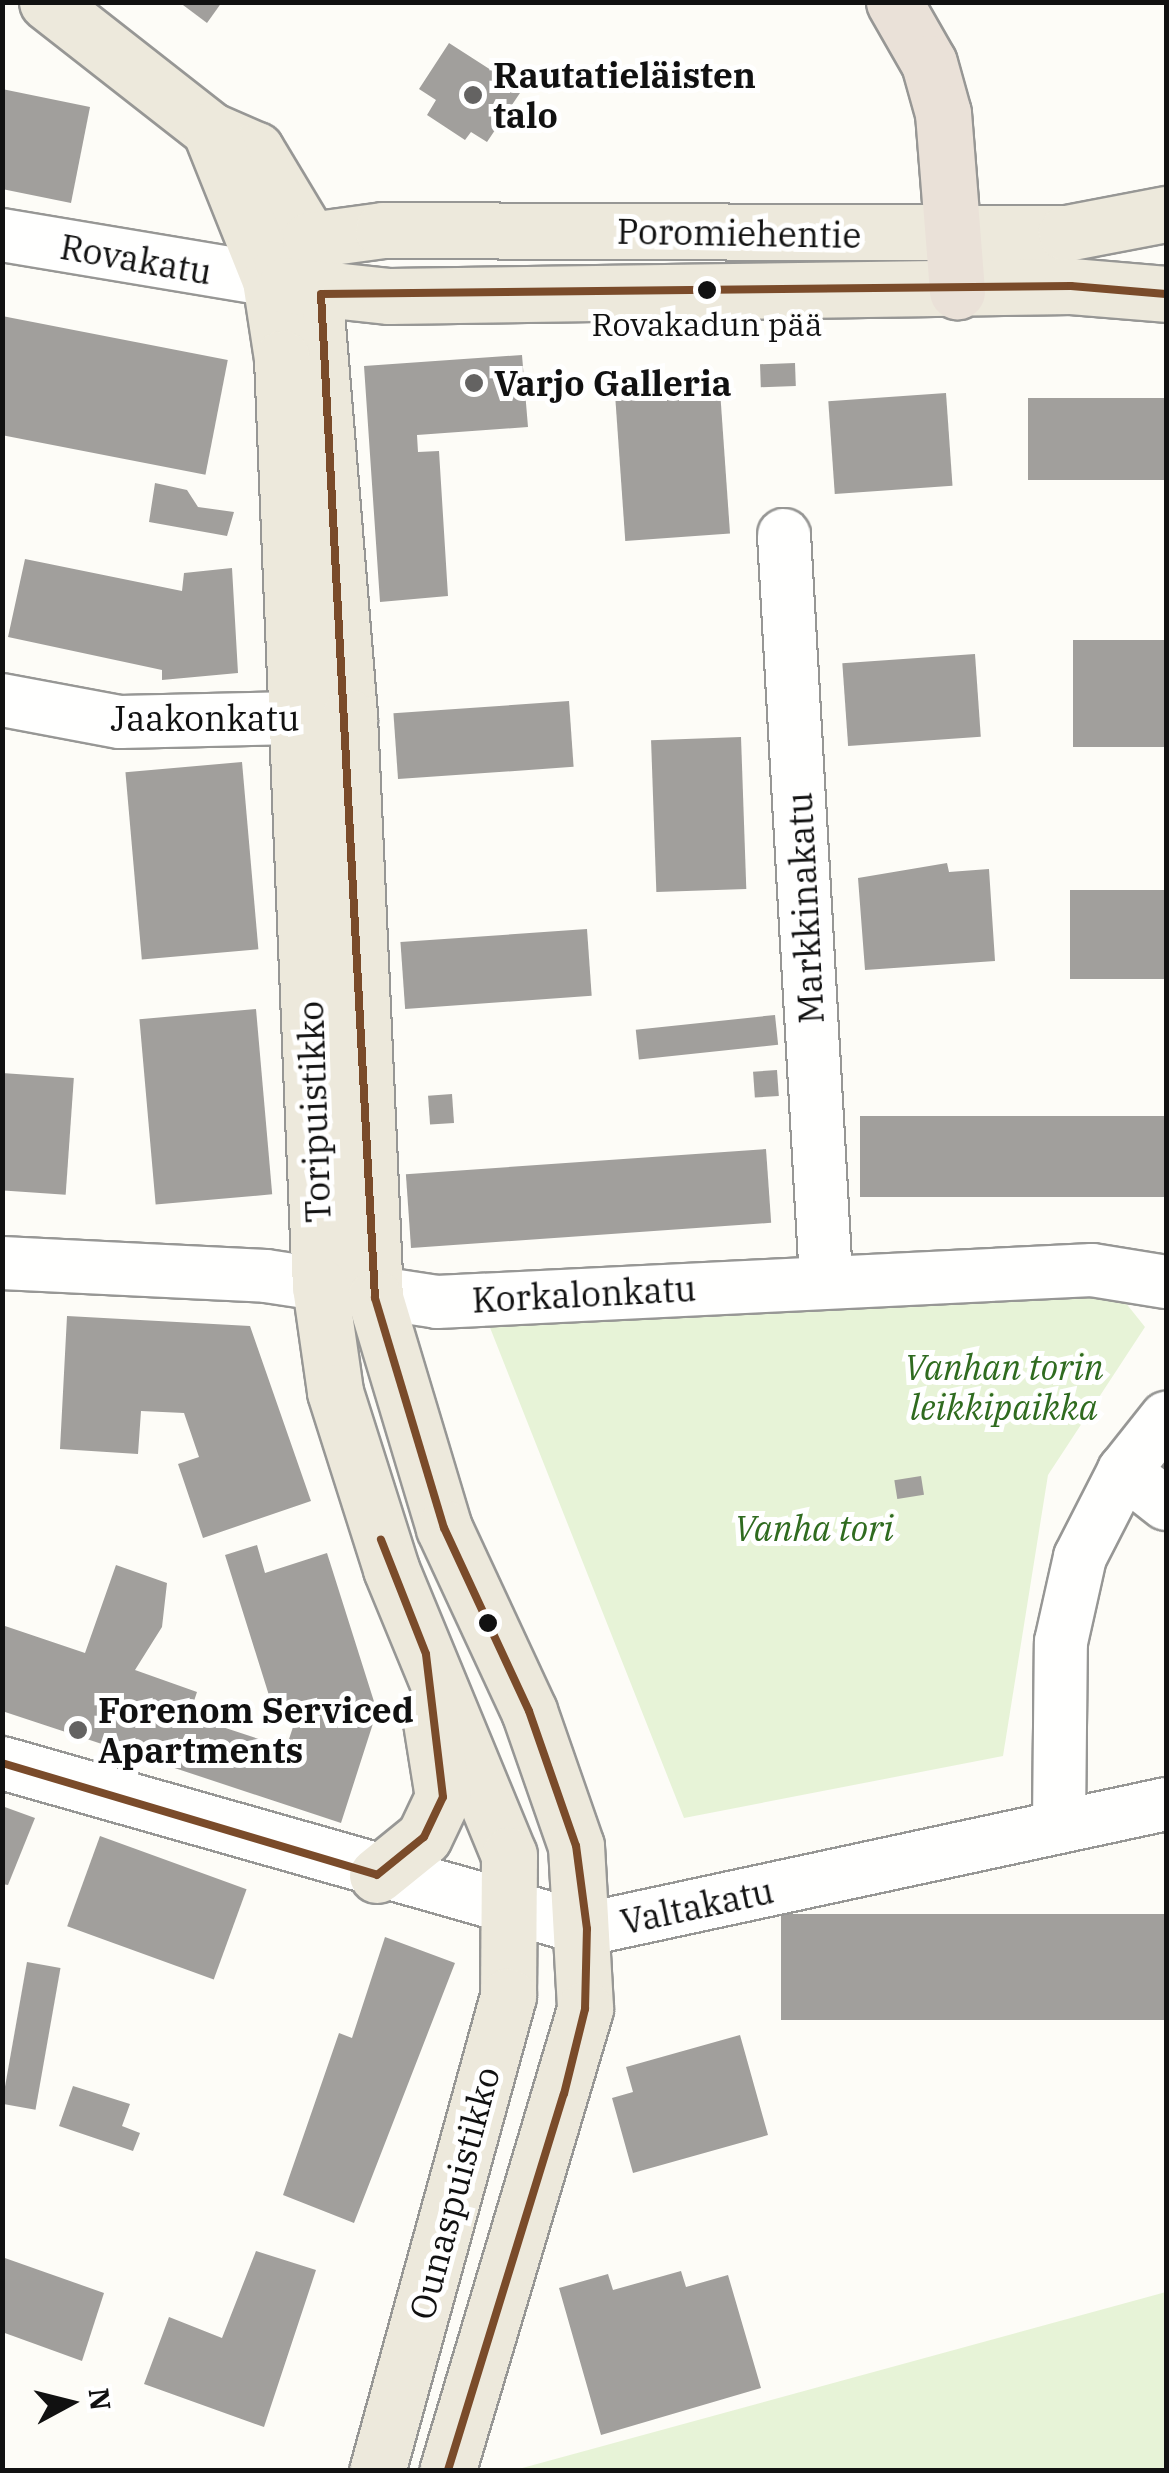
<!DOCTYPE html>
<meta charset="utf-8">
<style>
body{margin:0}
#map{position:relative;width:1169px;height:2473px;overflow:hidden;background:#fdfcf7;font-family:"IBM Plex Serif",serif}
div>[style]{position:absolute}
.green>*{inset:0;background:#e7f3d7}
.building>*{inset:0;background:#a19f9c;transform-origin:0 0}
.roads{filter:drop-shadow(2px 0 #979795) drop-shadow(-2px 0 #979795) drop-shadow(0 2px #979795) drop-shadow(0 -2px #979795)}
.minor>*{height:52px;margin:-26px;padding:0 26px;transform-origin:26px;border-radius:26px;background:#fffffe}
.major>*{height:55px;margin:-27.5px;padding:0 27.5px;transform-origin:27.5px;border-radius:27.5px;background:#ede9dc}
.highway>*{height:55px;margin:-27.5px;padding:0 27.5px;transform-origin:27.5px;border-radius:27.5px;background:#eae1d8}
.bus-1>*{height:8px;margin:-4px;padding:0 4px;transform-origin:4px;border-radius:4px;background:#7a4b2a}
.dots>*{width:28px;height:28px;translate:-50% -50%;box-sizing:border-box;border:5px solid #fff;border-radius:50%}
span{translate:-50% -50%;white-space:nowrap;text-align:center;line-height:1.15;-webkit-text-stroke:10px #fff;paint-order:stroke}
.bus-label{font-size:32px;color:#111}
.poi-label{font-size:35px;color:#111;font-weight:700}
.left{translate:0 -50%;text-align:left}
.street-label{font-size:35px;color:#111}
.park-label{font-size:35px;color:#2f6b1f;font-style:italic}
.frame{position:absolute;inset:0;border:5px solid #111;pointer-events:none}
.north{position:absolute;left:20px;top:2353px;width:100px;height:100px;-webkit-text-stroke:8px #fff;paint-order:stroke;rotate:83deg;font-size:28px;font-weight:700;line-height:40px;text-align:center;color:#111}
.north::after{content:'';display:block;margin:auto;width:35px;height:45px;background:#111;clip-path:polygon(50% 0,100% 100%,50% 72%,0 100%)}
</style>
<div id="map">
<div class="green">
<div style="clip-path:polygon(1117px 1292px,1145px 1327px,1048px 1475px,1003px 1756px,684px 1818px,485px 1315px)"></div>
<div style="clip-path:polygon(1166px 2292px,1166px 2470px,515px 2470px)"></div>
</div>
<div class="building">
<div style="clip-path:polygon(179px 2px,222px 2px,207px 23px)"></div>
<div style="clip-path:polygon(449px 43px,522px 90px,487px 142px,471px 132px,465px 140px,427px 115px,436px 100px,419px 89px)"></div>
<div style="clip-path:polygon(2px 89px,90px 107px,71px 203px,2px 189px)"></div>
<div style="left:2px;top:316px;width:230px;height:117px;rotate:11deg"></div>
<div style="clip-path:polygon(522px 355px,528px 427px,417px 435px,418px 452px,439px 451px,448px 596px,380px 602px,364px 366px)"></div>
<div style="left:795px;top:363px;width:23px;height:35px;rotate:88deg"></div>
<div style="left:719px;top:376px;width:158px;height:105px;rotate:86deg"></div>
<div style="left:946px;top:393px;width:93px;height:118px;rotate:86deg"></div>
<div style="left:1166px;top:398px;width:82px;height:138px;rotate:90deg"></div>
<div style="clip-path:polygon(155px 483px,187px 490px,198px 507px,234px 512px,227px 536px,149px 522px)"></div>
<div style="clip-path:polygon(25px 559px,182px 591px,184px 573px,232px 568px,238px 673px,162px 680px,162px 670px,8px 637px)"></div>
<div style="left:1166px;top:640px;width:107px;height:93px;rotate:90deg"></div>
<div style="left:975px;top:654px;width:83px;height:133px;rotate:86deg"></div>
<div style="left:569px;top:701px;width:66px;height:176px;rotate:86deg"></div>
<div style="left:741px;top:737px;width:152px;height:90px;rotate:88deg"></div>
<div style="left:242px;top:762px;width:188px;height:117px;rotate:85deg"></div>
<div style="clip-path:polygon(947px 863px,949px 872px,989px 869px,995px 961px,865px 970px,858px 878px)"></div>
<div style="left:1166px;top:890px;width:89px;height:96px;rotate:90deg"></div>
<div style="left:587px;top:929px;width:67px;height:187px;rotate:86deg"></div>
<div style="left:256px;top:1009px;width:186px;height:117px;rotate:85deg"></div>
<div style="left:775px;top:1015px;width:30px;height:140px;rotate:84deg"></div>
<div style="left:777px;top:1070px;width:26px;height:24px;rotate:86deg"></div>
<div style="left:2px;top:1073px;width:72px;height:117px;rotate:4deg"></div>
<div style="left:452px;top:1094px;width:29px;height:24px;rotate:86deg"></div>
<div style="left:1166px;top:1116px;width:81px;height:306px;rotate:90deg"></div>
<div style="left:766px;top:1149px;width:74px;height:361px;rotate:86deg"></div>
<div style="clip-path:polygon(67px 1316px,250px 1326px,311px 1501px,203px 1538px,178px 1464px,199px 1457px,184px 1413px,141px 1411px,138px 1454px,60px 1449px)"></div>
<div style="left:921px;top:1476px;width:19px;height:27px;rotate:81deg"></div>
<div style="clip-path:polygon(257px 1545px,265px 1573px,327px 1553px,377px 1711px,341px 1823px,2px 1711px,2px 1625px,85px 1653px,116px 1565px,167px 1583px,162px 1627px,135px 1670px,197px 1692px,189px 1716px,286px 1748px,297px 1715px,277px 1721px,225px 1555px)"></div>
<div style="clip-path:polygon(2px 1806px,35px 1818px,8px 1885px,2px 1884px)"></div>
<div style="left:100px;top:1836px;width:156px;height:96px;rotate:20deg"></div>
<div style="left:1166px;top:1914px;width:106px;height:385px;rotate:90deg"></div>
<div style="clip-path:polygon(385px 1937px,455px 1963px,354px 2223px,283px 2195px,339px 2033px,352px 2038px)"></div>
<div style="left:27px;top:1962px;width:34px;height:144px;rotate:10deg"></div>
<div style="clip-path:polygon(740px 2035px,768px 2135px,633px 2173px,612px 2098px,633px 2092px,626px 2067px)"></div>
<div style="clip-path:polygon(73px 2086px,130px 2104px,122px 2126px,140px 2133px,133px 2151px,59px 2126px)"></div>
<div style="clip-path:polygon(256px 2251px,316px 2270px,264px 2427px,144px 2384px,169px 2317px,222px 2338px)"></div>
<div style="clip-path:polygon(2px 2257px,104px 2293px,82px 2361px,2px 2332px)"></div>
<div style="clip-path:polygon(681px 2271px,686px 2287px,728px 2275px,761px 2388px,601px 2435px,559px 2288px,608px 2274px,613px 2290px)"></div>
</div>
<div class="roads">
<div class="minor">
<div style="left:2px;top:235px;width:272px;rotate:9.5deg"></div>
<div style="left:784px;top:535px;width:746px;rotate:86.77deg"></div>
<div style="left:2px;top:700px;width:120px;rotate:10.6deg"></div>
<div style="left:120px;top:722px;width:218px;rotate:-1.3deg"></div>
<div style="left:2px;top:1263px;width:264px;rotate:2.8deg"></div>
<div style="left:266px;top:1276px;width:173px;rotate:8.6deg"></div>
<div style="left:437px;top:1302px;width:656px;rotate:-2.8deg"></div>
<div style="left:1092px;top:1270px;width:75px;rotate:9.2deg"></div>
<div style="left:1124px;top:1471px;width:53px;rotate:38.2deg"></div>
<div style="left:2px;top:1763px;width:608px;rotate:15.84deg"></div>
<div style="left:587px;top:1929px;width:592px;rotate:-12.18deg"></div>
<div style="left:1059px;top:1823px;width:181px;rotate:-89.4deg"></div>
<div style="left:1061px;top:1642px;width:87px;rotate:-77.4deg"></div>
<div style="left:1080px;top:1557px;width:97px;rotate:-62.9deg"></div>
<div style="left:1124px;top:1471px;width:68px;rotate:-51.6deg"></div>
</div>
<div class="major">
<div style="left:47px;top:2px;width:207px;rotate:38.1deg"></div>
<div style="left:210px;top:130px;width:50px;rotate:23.5deg"></div>
<div style="left:256px;top:150px;width:105px;rotate:59deg"></div>
<div style="left:310px;top:240px;width:479px;rotate:85.3deg"></div>
<div style="left:349px;top:717px;width:582px;rotate:87.44deg"></div>
<div style="left:375px;top:1298px;width:240px;rotate:73.3deg"></div>
<div style="left:444px;top:1528px;width:202px;rotate:65.1deg"></div>
<div style="left:529px;top:1711px;width:143px;rotate:70.8deg"></div>
<div style="left:576px;top:1846px;width:163px;rotate:86.8deg"></div>
<div style="left:585px;top:2009px;width:481px;rotate:106.6deg"></div>
<div style="left:210px;top:130px;width:162px;rotate:68.2deg"></div>
<div style="left:270px;top:280px;width:79px;rotate:81.3deg"></div>
<div style="left:282px;top:358px;width:929px;rotate:87.66deg"></div>
<div style="left:320px;top:1286px;width:107px;rotate:81.9deg"></div>
<div style="left:335px;top:1392px;width:186px;rotate:72.4deg"></div>
<div style="left:391px;top:1569px;width:309px;rotate:67.6deg"></div>
<div style="left:509px;top:1855px;width:141px;rotate:90.4deg"></div>
<div style="left:508px;top:1996px;width:492px;rotate:105.4deg"></div>
<div style="left:282px;top:266px;width:38px;rotate:-43deg"></div>
<div style="left:310px;top:240px;width:74px;rotate:-7.8deg"></div>
<div style="left:383px;top:230px;width:683px;rotate:0.25deg"></div>
<div style="left:1066px;top:233px;width:102px;rotate:-10.8deg"></div>
<div style="left:286px;top:285px;width:104px;rotate:6.1deg"></div>
<div style="left:389px;top:296px;width:682px;rotate:-0.84deg"></div>
<div style="left:1071px;top:286px;width:95px;rotate:4.8deg"></div>
<div style="left:377px;top:1875px;width:60px;rotate:-39deg"></div>
<div style="left:424px;top:1837px;width:44px;rotate:-64.6deg"></div>
<div style="left:443px;top:1797px;width:76px;rotate:-99.1deg"></div>
</div>
<div class="highway">
<div style="left:894px;top:2px;width:70px;rotate:60.2deg"></div>
<div style="left:929px;top:63px;width:52px;rotate:74.4deg"></div>
<div style="left:943px;top:113px;width:179px;rotate:85.5deg"></div>
</div>
</div>
<div class="bus-1">
<div style="left:2px;top:1763px;width:391px;rotate:16.6deg"></div>
<div style="left:377px;top:1875px;width:60px;rotate:-39deg"></div>
<div style="left:424px;top:1837px;width:44px;rotate:-64.6deg"></div>
<div style="left:443px;top:1797px;width:144px;rotate:-96.8deg"></div>
<div style="left:426px;top:1654px;width:123px;rotate:-111.5deg"></div>
<div style="left:448px;top:2470px;width:393px;rotate:-72.9deg"></div>
<div style="left:564px;top:2094px;width:88px;rotate:-76.1deg"></div>
<div style="left:585px;top:2009px;width:80px;rotate:-88.6deg"></div>
<div style="left:587px;top:1929px;width:84px;rotate:-97.5deg"></div>
<div style="left:576px;top:1846px;width:143px;rotate:-109.2deg"></div>
<div style="left:529px;top:1711px;width:202px;rotate:-114.9deg"></div>
<div style="left:444px;top:1528px;width:240px;rotate:-106.7deg"></div>
<div style="left:375px;top:1298px;width:1005px;rotate:-93.08deg"></div>
<div style="left:321px;top:294px;width:750px;rotate:-0.61deg"></div>
<div style="left:1071px;top:286px;width:95px;rotate:4.8deg"></div>
</div>
<div class="dots">
<div style="left:473px;top:95px;background:#646362"></div>
<div style="left:707px;top:290px;background:#111"></div>
<div style="left:474px;top:383px;background:#646362"></div>
<div style="left:488px;top:1623px;background:#111"></div>
<div style="left:78px;top:1730px;background:#646362"></div>
</div>
<div class="bus-label">
<span style="left:707px;top:324px">Rovakadun pää</span>
</div>
<div class="poi-label">
<span class="left" style="left:493px;top:95px">Rautatieläisten<br>talo</span>
<span class="left" style="left:494px;top:383px">Varjo Galleria</span>
<span class="left" style="left:98px;top:1730px">Forenom Serviced<br>Apartments</span>
</div>
<div class="street-label">
<span style="left:739px;top:233px;rotate:1deg">Poromiehentie</span>
<span style="left:136px;top:259px;rotate:10deg">Rovakatu</span>
<span style="left:205px;top:718px">Jaakonkatu</span>
<span style="left:805px;top:908px;rotate:-93deg">Markkinakatu</span>
<span style="left:314px;top:1112px;rotate:-92deg">Toripuistikko</span>
<span style="left:584px;top:1294px;rotate:-3deg">Korkalonkatu</span>
<span style="left:697px;top:1906px;rotate:-12deg">Valtakatu</span>
<span style="left:454px;top:2193px;rotate:-75deg">Ounaspuistikko</span>
</div>
<div class="park-label">
<span style="left:1004px;top:1387px">Vanhan torin<br>leikkipaikka</span>
<span style="left:814px;top:1528px">Vanha tori</span>
</div>
<div class="frame"></div>
<div class="north">N</div>
</div>
